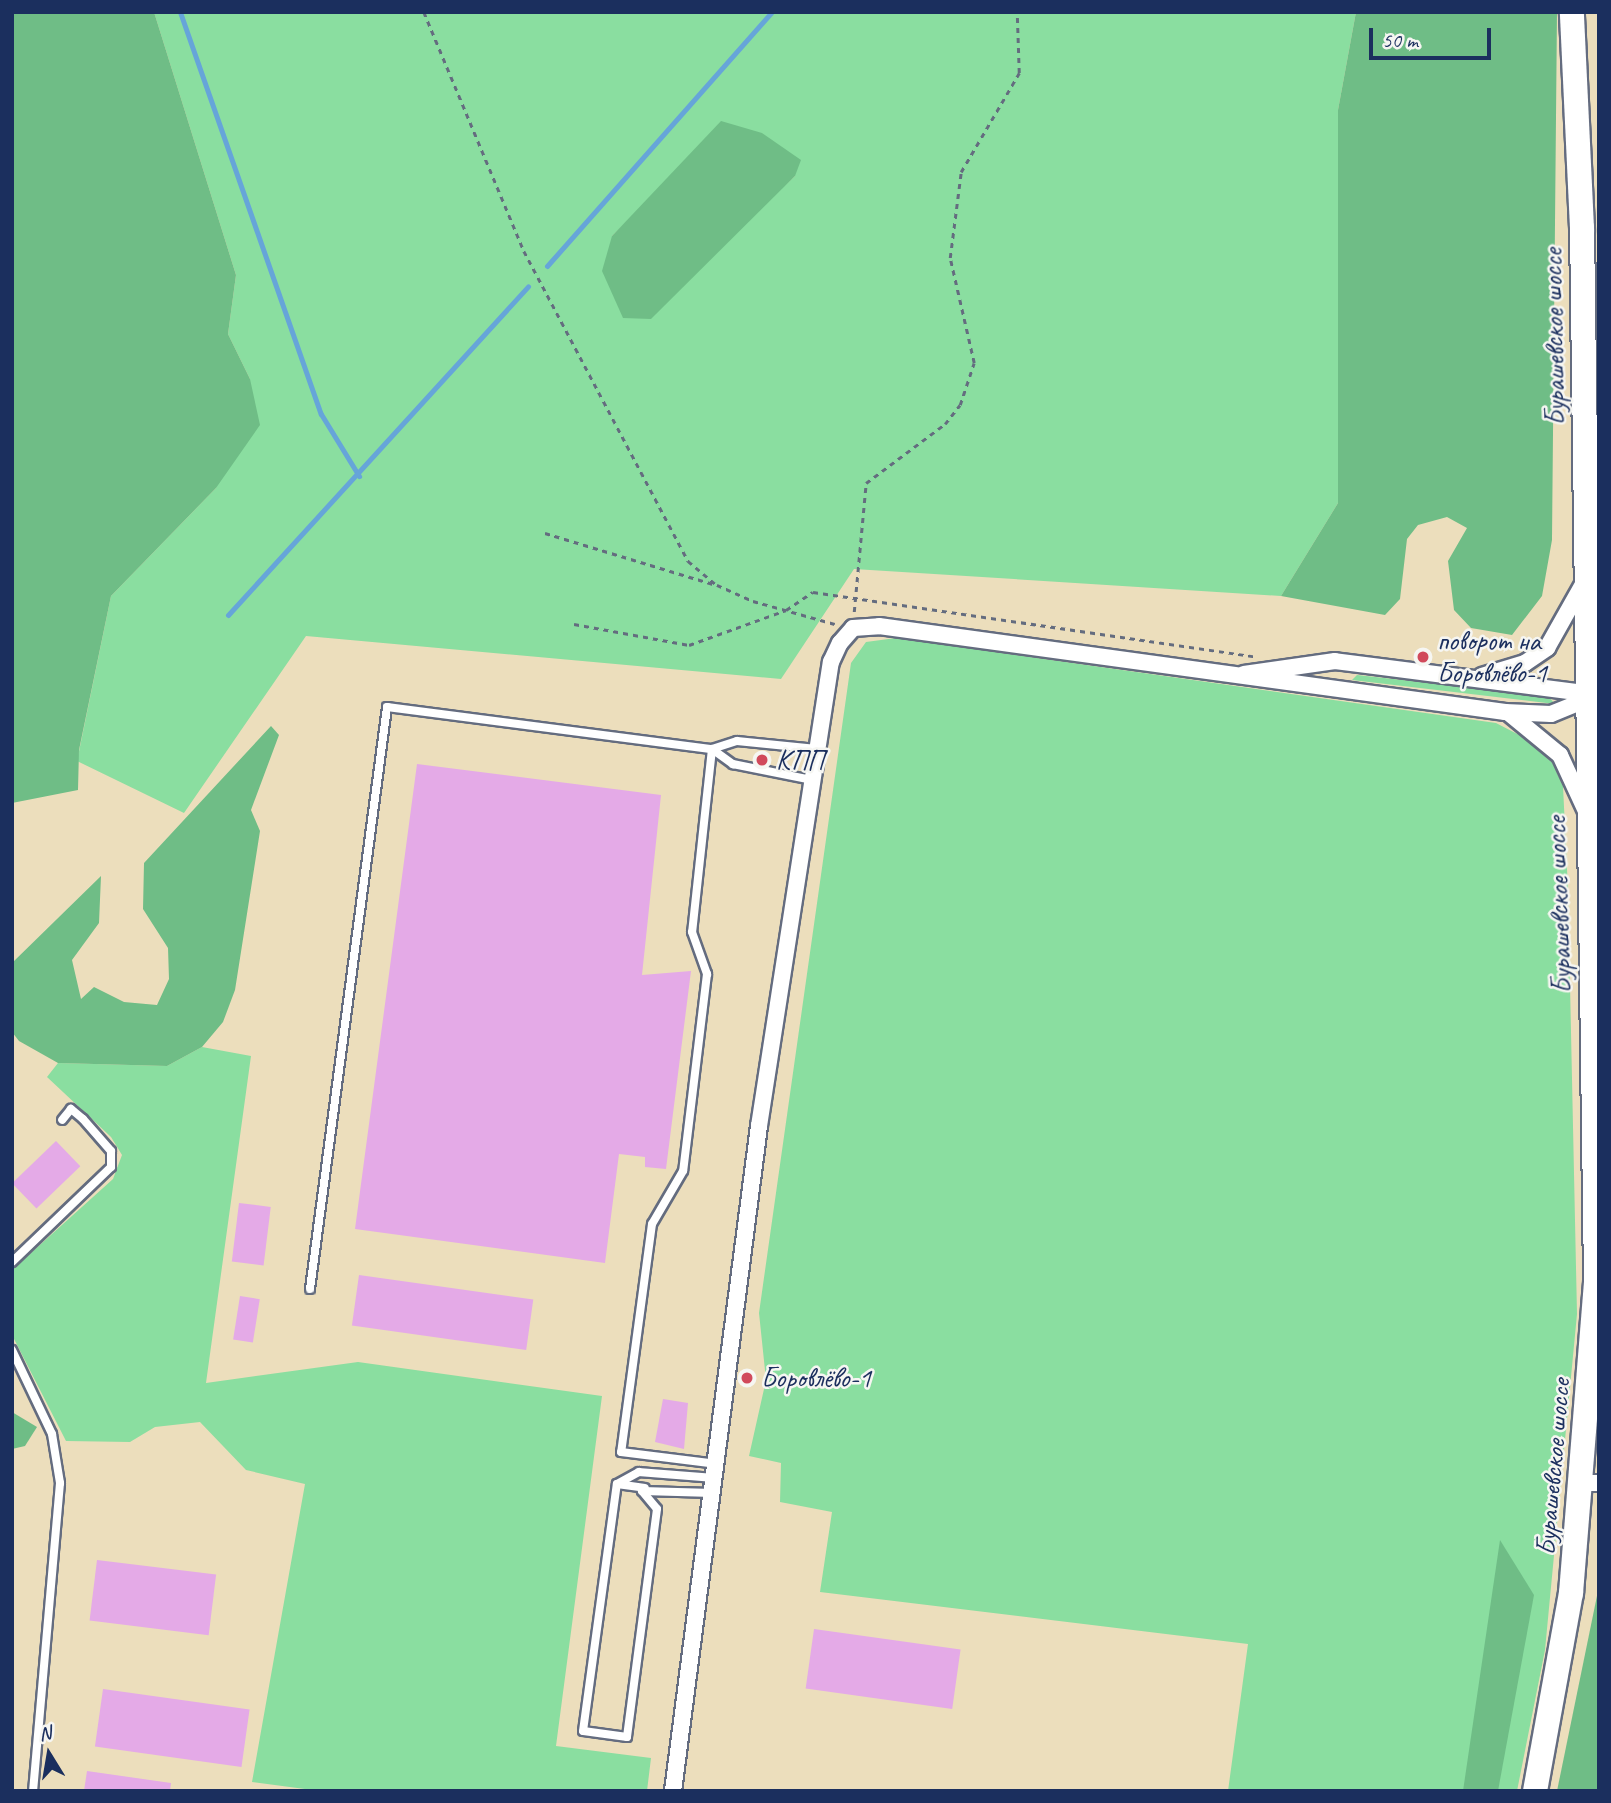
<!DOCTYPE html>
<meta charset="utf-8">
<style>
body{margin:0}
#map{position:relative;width:1611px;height:1803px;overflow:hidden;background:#ecdebc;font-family:Caveat,sans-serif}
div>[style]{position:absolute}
.green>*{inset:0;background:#8adea0}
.forest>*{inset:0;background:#6fbd86}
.stream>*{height:5px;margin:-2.5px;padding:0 2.5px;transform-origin:2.5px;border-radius:2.5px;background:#66a5d9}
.building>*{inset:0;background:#e4aae7;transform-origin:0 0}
.path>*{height:2.5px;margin-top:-1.25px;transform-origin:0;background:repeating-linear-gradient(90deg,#646c7f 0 5px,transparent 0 10px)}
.roads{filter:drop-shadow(2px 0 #646c7f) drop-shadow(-2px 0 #646c7f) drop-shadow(0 2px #646c7f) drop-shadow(0 -2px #646c7f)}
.lane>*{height:8px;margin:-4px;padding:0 4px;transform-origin:4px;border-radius:4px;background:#fff}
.street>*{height:16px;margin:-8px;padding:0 8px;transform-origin:8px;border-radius:8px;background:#fff}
.primary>*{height:24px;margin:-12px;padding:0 12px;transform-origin:12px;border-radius:12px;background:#fff}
.dots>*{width:19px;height:19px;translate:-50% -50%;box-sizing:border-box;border:4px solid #f6f6f2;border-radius:50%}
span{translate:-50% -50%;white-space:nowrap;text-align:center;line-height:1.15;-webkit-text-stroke:5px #f6f6f2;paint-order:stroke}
.street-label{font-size:28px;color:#1b2f5e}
.poi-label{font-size:28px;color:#1b2f5e}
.left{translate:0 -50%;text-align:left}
.frame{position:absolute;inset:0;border:14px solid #1b2f5e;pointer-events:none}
.north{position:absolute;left:14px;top:1719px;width:70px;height:70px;-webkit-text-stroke:5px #f6f6f2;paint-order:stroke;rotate:349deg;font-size:19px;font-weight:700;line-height:28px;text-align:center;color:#1b2f5e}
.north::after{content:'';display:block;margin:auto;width:24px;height:32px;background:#1b2f5e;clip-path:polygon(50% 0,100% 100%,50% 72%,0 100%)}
.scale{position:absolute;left:1369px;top:28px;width:122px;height:32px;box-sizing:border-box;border:4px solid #1b2f5e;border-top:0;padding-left:9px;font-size:21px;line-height:24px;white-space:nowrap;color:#1b2f5e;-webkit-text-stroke:5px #f6f6f2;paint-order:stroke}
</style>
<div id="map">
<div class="green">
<div style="clip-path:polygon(evenodd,154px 12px,1356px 12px,1338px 110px,1338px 503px,1281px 596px,854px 569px,781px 679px,306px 636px,184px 813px,77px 761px,111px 596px,216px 488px,250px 379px,228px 334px,236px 275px,154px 12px,795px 176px,694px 270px,612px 236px,663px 187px,795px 176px)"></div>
<div style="clip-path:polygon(896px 638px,1496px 723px,1529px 740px,1552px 762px,1563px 786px,1568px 890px,1577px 1314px,1545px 1650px,1517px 1791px,1228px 1791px,1248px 1644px,820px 1592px,832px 1512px,780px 1502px,781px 1463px,749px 1456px,766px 1380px,759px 1313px,851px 663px,866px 642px)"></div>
<div style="clip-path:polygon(1357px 675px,1548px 696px,1555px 704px,1352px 680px)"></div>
<div style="clip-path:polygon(202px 1047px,251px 1056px,206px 1383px,358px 1362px,602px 1396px,556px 1746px,651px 1758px,647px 1791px,320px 1791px,252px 1782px,305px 1484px,246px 1470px,200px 1422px,155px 1427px,130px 1442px,66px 1441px,12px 1335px,12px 1270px,113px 1179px,122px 1155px,111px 1137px,47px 1077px,58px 1063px,167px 1066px)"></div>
</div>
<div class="forest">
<div style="clip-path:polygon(12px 12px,154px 12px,236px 275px,228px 334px,250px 379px,260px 425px,216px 488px,111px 596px,79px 750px,78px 790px,12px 803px)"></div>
<div style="clip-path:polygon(1356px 12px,1557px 12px,1552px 540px,1542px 596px,1512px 635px,1471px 628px,1454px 610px,1448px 561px,1467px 528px,1447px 517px,1418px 525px,1407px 539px,1400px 599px,1385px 615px,1281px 596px,1338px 503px,1338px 110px)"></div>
<div style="clip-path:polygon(721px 121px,762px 133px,801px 160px,795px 176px,651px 319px,623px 318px,602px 271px,612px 236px)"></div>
<div style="clip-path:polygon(271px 726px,279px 735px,251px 810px,260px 831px,235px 990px,223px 1022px,202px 1047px,167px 1066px,58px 1063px,19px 1041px,12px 1032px,12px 963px,101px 876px,99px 923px,72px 960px,81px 999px,94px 987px,124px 1002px,157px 1005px,169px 979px,168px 948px,143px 909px,144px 863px)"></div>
<div style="clip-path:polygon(12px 1412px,37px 1427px,25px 1446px,12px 1449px)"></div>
<div style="clip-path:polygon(1500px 1540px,1534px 1595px,1498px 1791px,1463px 1791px)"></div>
<div style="clip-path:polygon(1599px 1586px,1599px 1791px,1557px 1791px)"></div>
</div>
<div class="stream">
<div style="left:180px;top:12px;width:426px;rotate:70.7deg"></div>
<div style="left:321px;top:414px;width:73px;rotate:58.5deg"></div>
<div style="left:547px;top:266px;width:339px;rotate:-48.5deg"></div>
<div style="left:228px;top:615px;width:445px;rotate:-47.6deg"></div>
</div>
<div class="building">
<div style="clip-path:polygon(417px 764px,661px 795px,642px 975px,691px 971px,666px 1169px,645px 1167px,645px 1157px,619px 1154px,605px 1263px,355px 1229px)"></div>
<div style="left:56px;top:1141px;width:35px;height:61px;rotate:46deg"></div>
<div style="left:239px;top:1203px;width:32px;height:59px;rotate:7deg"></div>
<div style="left:359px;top:1275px;width:176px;height:51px;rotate:8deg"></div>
<div style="left:240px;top:1296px;width:20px;height:44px;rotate:9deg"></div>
<div style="clip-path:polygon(663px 1399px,688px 1403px,684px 1449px,655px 1442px)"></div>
<div style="left:97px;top:1560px;width:120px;height:61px;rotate:7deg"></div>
<div style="left:814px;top:1629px;width:148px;height:60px;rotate:8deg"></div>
<div style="left:103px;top:1689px;width:148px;height:58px;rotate:8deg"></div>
<div style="clip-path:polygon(87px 1771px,171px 1783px,170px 1791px,84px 1791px)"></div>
</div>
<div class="path">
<div style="left:424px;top:12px;width:259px;rotate:67.3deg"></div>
<div style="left:524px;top:251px;width:351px;rotate:62.1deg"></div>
<div style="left:688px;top:561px;width:38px;rotate:40deg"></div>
<div style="left:717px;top:585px;width:39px;rotate:24deg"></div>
<div style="left:753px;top:601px;width:85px;rotate:15.7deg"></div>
<div style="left:545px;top:533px;width:179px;rotate:16.9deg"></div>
<div style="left:854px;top:612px;width:130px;rotate:-84.7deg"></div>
<div style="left:866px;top:483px;width:99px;rotate:-36.8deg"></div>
<div style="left:945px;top:424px;width:24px;rotate:-52deg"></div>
<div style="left:960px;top:405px;width:44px;rotate:-71.6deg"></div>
<div style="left:974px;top:363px;width:108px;rotate:-102.9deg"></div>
<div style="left:950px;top:258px;width:87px;rotate:-82.7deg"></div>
<div style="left:961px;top:172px;width:115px;rotate:-59.6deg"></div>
<div style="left:1019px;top:73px;width:61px;rotate:-91.9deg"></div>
<div style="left:574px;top:624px;width:117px;rotate:10.3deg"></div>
<div style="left:689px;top:645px;width:103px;rotate:-19.8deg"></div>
<div style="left:786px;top:610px;width:32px;rotate:-34deg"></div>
<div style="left:813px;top:592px;width:446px;rotate:8.3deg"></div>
</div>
<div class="roads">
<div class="lane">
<div style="left:712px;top:749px;width:184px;rotate:96.2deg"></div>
<div style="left:692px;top:932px;width:45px;rotate:70.3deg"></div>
<div style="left:707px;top:974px;width:198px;rotate:96.9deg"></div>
<div style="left:683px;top:1171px;width:61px;rotate:120.3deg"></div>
<div style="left:652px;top:1224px;width:230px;rotate:97.7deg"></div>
<div style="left:621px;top:1452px;width:97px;rotate:7.1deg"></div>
<div style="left:712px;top:749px;width:26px;rotate:36deg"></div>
<div style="left:733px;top:764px;width:81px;rotate:11.4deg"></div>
<div style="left:12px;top:1262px;width:137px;rotate:-43.8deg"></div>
<div style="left:111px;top:1167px;width:16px;rotate:-90deg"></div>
<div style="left:111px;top:1151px;width:43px;rotate:-131.2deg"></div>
<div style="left:83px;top:1119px;width:16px;rotate:-140deg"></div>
<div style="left:71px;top:1109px;width:14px;rotate:129deg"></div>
<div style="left:310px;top:1289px;width:587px;rotate:-82.46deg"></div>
<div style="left:387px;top:707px;width:328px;rotate:7.4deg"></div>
<div style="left:712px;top:749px;width:26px;rotate:-18deg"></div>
<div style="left:737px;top:741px;width:80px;rotate:5.7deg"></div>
<div style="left:12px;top:1350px;width:93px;rotate:64.5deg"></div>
<div style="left:52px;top:1434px;width:50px;rotate:80.7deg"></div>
<div style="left:60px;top:1483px;width:309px;rotate:95deg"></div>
<div style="left:617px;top:1484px;width:28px;rotate:8deg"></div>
<div style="left:713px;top:1493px;width:71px;rotate:-178.4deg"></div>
<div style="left:642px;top:1491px;width:23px;rotate:50deg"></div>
<div style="left:657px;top:1509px;width:230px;rotate:97.5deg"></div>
<div style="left:627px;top:1737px;width:44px;rotate:-172.2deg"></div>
<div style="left:583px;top:1731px;width:249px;rotate:-82.2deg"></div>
<div style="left:617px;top:1484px;width:25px;rotate:-29deg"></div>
<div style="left:639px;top:1472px;width:75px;rotate:4.6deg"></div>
</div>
<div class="street">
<div style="left:1482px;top:676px;width:45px;rotate:-16.8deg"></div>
<div style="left:1525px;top:663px;width:27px;rotate:-34deg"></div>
<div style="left:1547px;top:648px;width:73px;rotate:-60.6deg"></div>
<div style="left:1510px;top:714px;width:65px;rotate:39.4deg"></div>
<div style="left:1560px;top:755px;width:60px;rotate:65.2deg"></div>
<div style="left:1583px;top:1483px;width:16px"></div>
<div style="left:673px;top:1791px;width:671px;rotate:-82.63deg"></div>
<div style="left:759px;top:1126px;width:470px;rotate:-81.2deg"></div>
<div style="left:831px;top:662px;width:21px;rotate:-65deg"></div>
<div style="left:840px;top:643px;width:20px;rotate:-49deg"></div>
<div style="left:853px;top:628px;width:26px;rotate:-4deg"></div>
<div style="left:879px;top:626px;width:632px;rotate:7.82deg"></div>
<div style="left:1505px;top:712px;width:46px;rotate:2.5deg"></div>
<div style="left:1551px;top:714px;width:27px;rotate:-22deg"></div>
<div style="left:1576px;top:704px;width:14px;rotate:-54deg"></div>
<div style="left:1584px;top:693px;width:251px;rotate:-172.7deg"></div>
<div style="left:1335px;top:661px;width:92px;rotate:171.9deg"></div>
</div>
<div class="primary">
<div style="left:1535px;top:1791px;width:201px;rotate:-79.7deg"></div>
<div style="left:1571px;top:1593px;width:313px;rotate:-85.4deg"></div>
<div style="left:1596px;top:1281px;width:1053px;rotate:-90.76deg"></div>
<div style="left:1582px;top:228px;width:216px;rotate:-92.7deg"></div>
</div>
</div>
<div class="dots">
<div style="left:1423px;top:657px;background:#d1495b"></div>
<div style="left:762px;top:760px;background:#d1495b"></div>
<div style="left:747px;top:1378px;background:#d1495b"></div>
</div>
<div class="street-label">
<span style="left:1554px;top:337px;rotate:-91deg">Бурашевское шоссе</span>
<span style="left:1559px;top:905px;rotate:-92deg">Бурашевское шоссе</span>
<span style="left:1553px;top:1467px;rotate:-85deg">Бурашевское шоссе</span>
</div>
<div class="poi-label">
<span class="left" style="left:1437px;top:657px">поворот на<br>Боровлёво-1</span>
<span class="left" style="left:776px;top:760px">КПП</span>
<span class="left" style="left:761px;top:1378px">Боровлёво-1</span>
</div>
<div class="frame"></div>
<div class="north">N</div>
<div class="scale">50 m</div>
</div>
